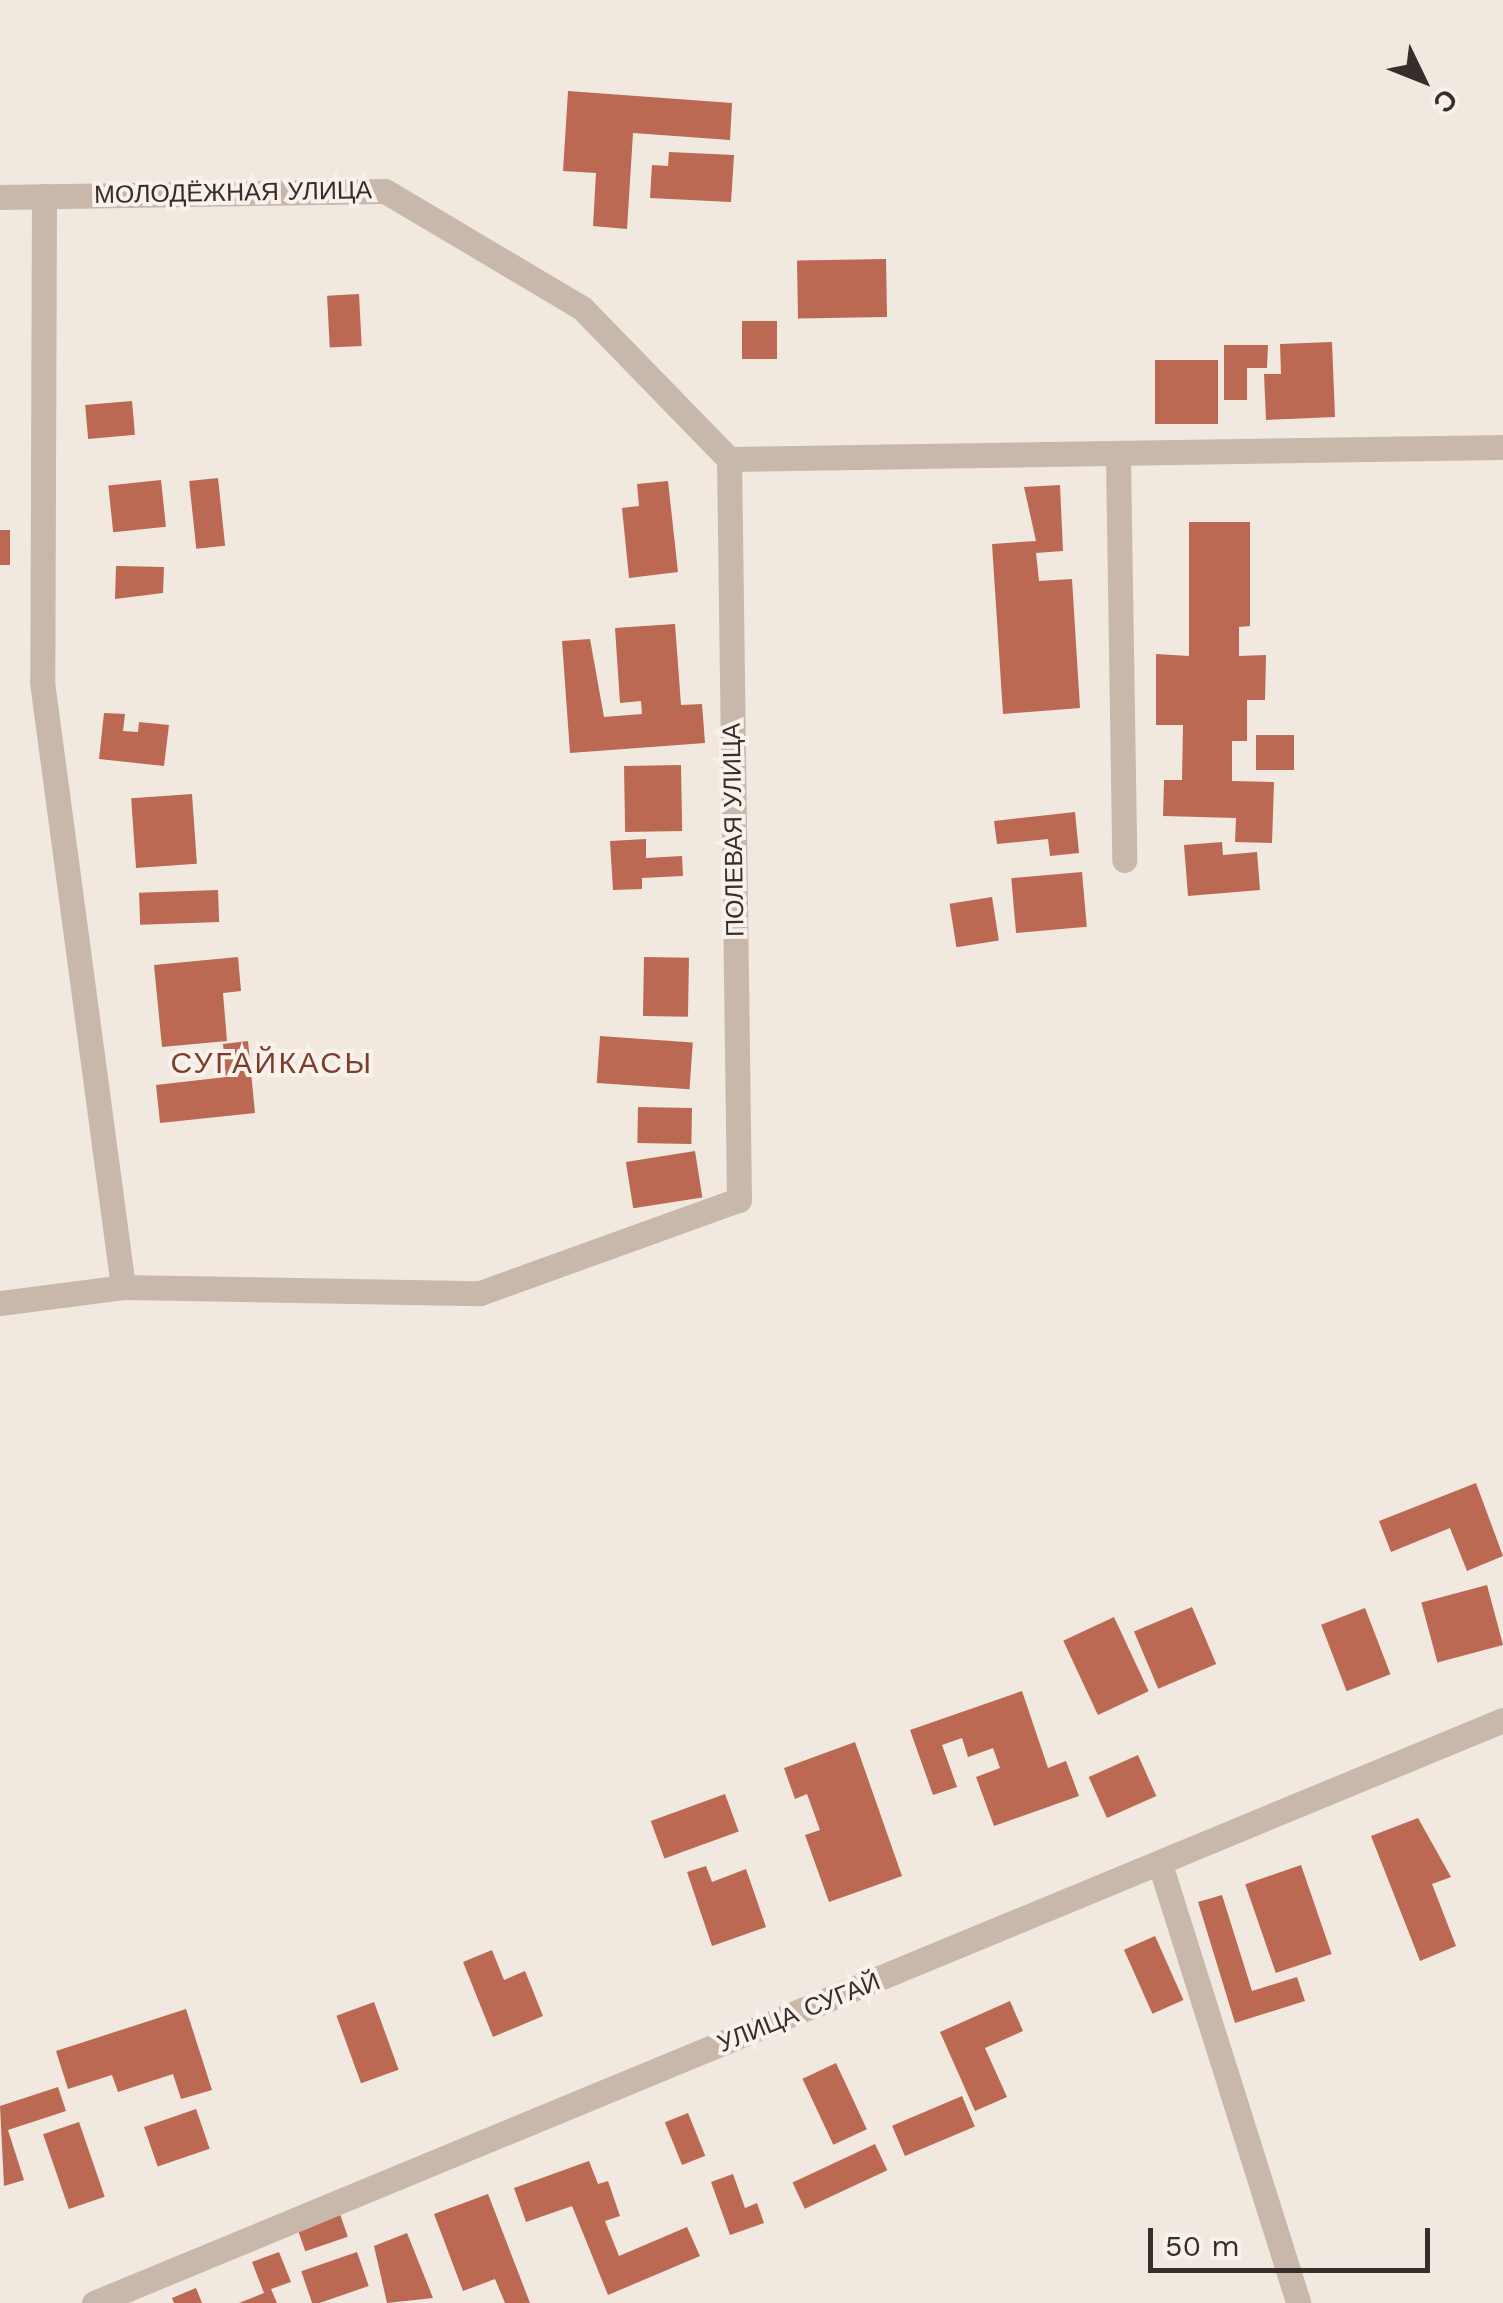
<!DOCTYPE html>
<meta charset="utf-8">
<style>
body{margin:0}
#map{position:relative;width:1503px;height:2303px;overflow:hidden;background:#f1e8e0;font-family:"Work Sans",sans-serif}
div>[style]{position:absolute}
.building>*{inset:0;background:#bb6953;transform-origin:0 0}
.minor>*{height:25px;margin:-12.5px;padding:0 12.5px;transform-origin:12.5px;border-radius:12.5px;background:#c8b8ac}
span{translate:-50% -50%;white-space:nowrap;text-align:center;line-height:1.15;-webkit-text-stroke:8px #f9f2ec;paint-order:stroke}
.street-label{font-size:25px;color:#372e2b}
.quarter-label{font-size:30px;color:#7f3b2b;letter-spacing:2.5px}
.north{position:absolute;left:1373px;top:30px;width:100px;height:100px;-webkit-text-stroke:8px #f9f2ec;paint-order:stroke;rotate:133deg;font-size:28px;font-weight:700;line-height:40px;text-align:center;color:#372e2b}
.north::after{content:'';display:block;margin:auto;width:35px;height:45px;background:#372e2b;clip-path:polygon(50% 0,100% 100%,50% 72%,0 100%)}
.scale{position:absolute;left:1148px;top:2228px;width:282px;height:45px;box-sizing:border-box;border:5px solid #372e2b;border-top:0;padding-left:12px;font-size:30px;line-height:35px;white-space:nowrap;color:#372e2b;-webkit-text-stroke:8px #f9f2ec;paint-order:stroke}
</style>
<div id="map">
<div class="building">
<div style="clip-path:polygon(568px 91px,732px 103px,730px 140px,633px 133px,627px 229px,593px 226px,596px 173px,563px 171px)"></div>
<div style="clip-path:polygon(669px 152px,734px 155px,731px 202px,650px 198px,652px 165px,668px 166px)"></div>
<div style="left:886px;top:259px;width:58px;height:89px;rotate:89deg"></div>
<div style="left:359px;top:294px;width:52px;height:32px;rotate:87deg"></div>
<div style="left:742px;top:321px;width:35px;height:38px"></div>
<div style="clip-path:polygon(1332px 342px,1335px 417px,1266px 420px,1264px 374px,1281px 374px,1280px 344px)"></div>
<div style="clip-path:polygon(1224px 345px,1268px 345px,1267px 368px,1247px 368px,1247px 400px,1224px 400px)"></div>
<div style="left:1155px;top:360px;width:63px;height:64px"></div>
<div style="left:132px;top:401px;width:34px;height:47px;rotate:85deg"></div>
<div style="left:218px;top:478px;width:68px;height:29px;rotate:84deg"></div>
<div style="left:161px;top:480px;width:47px;height:53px;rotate:84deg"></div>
<div style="clip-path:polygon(668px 481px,678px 572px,629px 578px,622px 508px,639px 506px,637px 484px)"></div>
<div style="clip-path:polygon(1060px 485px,1063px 551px,1036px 553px,1039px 581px,1072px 579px,1080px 708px,1003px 714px,992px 544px,1036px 541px,1024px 487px)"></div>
<div style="clip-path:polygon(1189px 522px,1250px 522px,1250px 626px,1239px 627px,1239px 656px,1266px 655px,1265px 700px,1247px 700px,1247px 741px,1232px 741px,1232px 781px,1274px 782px,1272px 843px,1235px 842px,1236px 818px,1163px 816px,1164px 780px,1182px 780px,1183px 725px,1156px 725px,1156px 654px,1189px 656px)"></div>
<div style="left:0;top:530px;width:10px;height:35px"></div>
<div style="clip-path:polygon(116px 566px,164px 567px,163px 593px,115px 599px)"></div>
<div style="clip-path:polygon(675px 624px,681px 705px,702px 704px,705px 743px,570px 753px,562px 641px,590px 639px,604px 717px,642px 714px,641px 701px,620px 703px,615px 628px)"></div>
<div style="clip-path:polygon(104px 713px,125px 714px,123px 731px,138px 732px,139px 722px,169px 725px,164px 766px,99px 759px)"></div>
<div style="left:1256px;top:735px;width:38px;height:35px"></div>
<div style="left:681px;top:765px;width:66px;height:57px;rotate:89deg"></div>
<div style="left:192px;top:794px;width:70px;height:61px;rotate:86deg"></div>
<div style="clip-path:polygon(1075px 812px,1079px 853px,1050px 856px,1048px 839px,997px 844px,994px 821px)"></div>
<div style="clip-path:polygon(646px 839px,646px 858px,682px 856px,683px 876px,642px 878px,642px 889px,613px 890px,610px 841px)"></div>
<div style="clip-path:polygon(1222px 842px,1223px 855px,1257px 852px,1260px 890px,1188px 896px,1184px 845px)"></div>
<div style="left:1082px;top:872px;width:55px;height:71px;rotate:85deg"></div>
<div style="left:218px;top:890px;width:32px;height:79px;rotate:88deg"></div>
<div style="left:992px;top:897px;width:44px;height:43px;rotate:81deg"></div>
<div style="clip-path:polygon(238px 957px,241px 991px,223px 993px,227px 1041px,162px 1047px,154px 965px)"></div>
<div style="left:644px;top:957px;width:45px;height:59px;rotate:1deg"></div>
<div style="left:600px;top:1036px;width:93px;height:47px;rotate:4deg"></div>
<div style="clip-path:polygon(248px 1041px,255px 1113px,160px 1123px,156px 1085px,226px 1077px,223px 1044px)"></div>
<div style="left:638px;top:1107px;width:54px;height:36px;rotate:1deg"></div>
<div style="left:695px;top:1151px;width:47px;height:70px;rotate:81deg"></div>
<div style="clip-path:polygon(1476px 1483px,1503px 1556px,1467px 1571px,1450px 1528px,1391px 1552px,1379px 1521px)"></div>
<div style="left:1487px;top:1585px;width:62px;height:68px;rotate:75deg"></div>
<div style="left:1192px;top:1607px;width:62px;height:63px;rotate:67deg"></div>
<div style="left:1365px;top:1608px;width:71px;height:47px;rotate:69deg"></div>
<div style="left:1114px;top:1617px;width:82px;height:56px;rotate:65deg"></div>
<div style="clip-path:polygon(1022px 1691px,1048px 1768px,1066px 1761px,1079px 1796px,994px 1826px,976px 1777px,1000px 1768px,993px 1748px,968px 1757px,962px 1738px,942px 1745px,957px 1787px,933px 1795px,910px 1730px)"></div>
<div style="clip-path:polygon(855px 1742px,902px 1876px,829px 1902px,805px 1835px,820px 1830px,807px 1794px,795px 1799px,784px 1768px)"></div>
<div style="left:1138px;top:1755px;width:45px;height:54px;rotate:66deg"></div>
<div style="left:725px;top:1794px;width:40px;height:79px;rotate:70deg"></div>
<div style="clip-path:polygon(1418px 1818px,1451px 1877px,1432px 1884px,1456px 1946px,1420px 1961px,1371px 1836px)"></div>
<div style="left:1301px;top:1865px;width:94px;height:59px;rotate:71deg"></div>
<div style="clip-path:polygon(706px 1866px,712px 1882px,746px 1869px,766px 1927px,712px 1946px,687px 1872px)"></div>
<div style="clip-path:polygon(1222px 1895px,1252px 1991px,1297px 1977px,1305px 2001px,1235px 2023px,1198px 1902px)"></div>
<div style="left:1155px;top:1936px;width:70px;height:34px;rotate:66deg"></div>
<div style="clip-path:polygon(492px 1950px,504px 1980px,525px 1971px,543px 2016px,493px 2037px,463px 1962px)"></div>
<div style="clip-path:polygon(1010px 2001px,1023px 2031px,985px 2048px,1007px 2097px,975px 2111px,940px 2032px)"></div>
<div style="left:374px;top:2002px;width:72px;height:40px;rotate:70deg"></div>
<div style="clip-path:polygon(186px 2009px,212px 2090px,181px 2099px,173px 2074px,118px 2092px,112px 2075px,68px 2089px,56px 2051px)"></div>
<div style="left:836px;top:2063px;width:73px;height:37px;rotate:65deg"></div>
<div style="clip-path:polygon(58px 2087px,66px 2111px,8px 2130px,24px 2180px,4px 2186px,0 2106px)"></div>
<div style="left:962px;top:2096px;width:33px;height:76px;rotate:67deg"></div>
<div style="left:196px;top:2109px;width:42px;height:55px;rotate:71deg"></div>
<div style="left:688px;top:2113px;width:46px;height:25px;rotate:68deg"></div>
<div style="left:79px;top:2122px;width:79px;height:38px;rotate:71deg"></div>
<div style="left:875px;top:2144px;width:29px;height:91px;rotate:65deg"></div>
<div style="clip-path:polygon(589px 2161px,598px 2184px,608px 2181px,620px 2216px,605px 2221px,619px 2256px,687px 2227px,700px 2256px,608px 2295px,572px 2206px,526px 2222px,514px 2188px)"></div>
<div style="clip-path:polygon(733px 2174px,745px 2208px,757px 2203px,764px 2223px,730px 2235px,711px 2182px)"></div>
<div style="clip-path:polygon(488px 2194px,530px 2303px,505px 2303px,495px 2279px,463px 2291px,434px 2214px)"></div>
<div style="left:340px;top:2214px;width:24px;height:45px;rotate:71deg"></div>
<div style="clip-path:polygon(407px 2233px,433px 2298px,387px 2303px,374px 2246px)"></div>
<div style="clip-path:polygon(279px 2252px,291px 2282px,271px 2289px,277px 2303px,239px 2303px,264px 2293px,252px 2262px)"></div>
<div style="left:357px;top:2252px;width:36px;height:59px;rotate:71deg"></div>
<div style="clip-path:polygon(196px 2288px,202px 2303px,174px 2303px,172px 2298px)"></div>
</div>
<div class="minor">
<div style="left:44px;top:196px;width:486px;rotate:90.2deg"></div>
<div style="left:42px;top:682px;width:610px;rotate:82.37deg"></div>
<div style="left:0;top:197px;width:385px;rotate:-0.9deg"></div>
<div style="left:385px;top:191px;width:229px;rotate:30.7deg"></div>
<div style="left:582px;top:308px;width:211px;rotate:45.8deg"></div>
<div style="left:1118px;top:458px;width:402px;rotate:89.1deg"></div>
<div style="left:729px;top:459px;width:774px;rotate:-0.89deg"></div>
<div style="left:0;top:1303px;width:124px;rotate:-7.4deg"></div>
<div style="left:123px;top:1287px;width:357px;rotate:1deg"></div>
<div style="left:480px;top:1293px;width:275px;rotate:-19.8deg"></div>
<div style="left:739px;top:1200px;width:741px;rotate:-90.77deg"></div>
<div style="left:1160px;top:1864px;width:460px;rotate:72.5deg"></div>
<div style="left:94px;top:2303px;width:1525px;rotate:-22.48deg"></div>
</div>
<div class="street-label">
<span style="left:233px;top:193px;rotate:-1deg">МОЛОДЁЖНАЯ УЛИЦА</span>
<span style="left:734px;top:830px;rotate:-91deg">ПОЛЕВАЯ УЛИЦА</span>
<span style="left:799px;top:2013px;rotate:-22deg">УЛИЦА СУГАЙ</span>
</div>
<div class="quarter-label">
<span style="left:272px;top:1063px">СУГАЙКАСЫ</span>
</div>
<div class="north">С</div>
<div class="scale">50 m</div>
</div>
